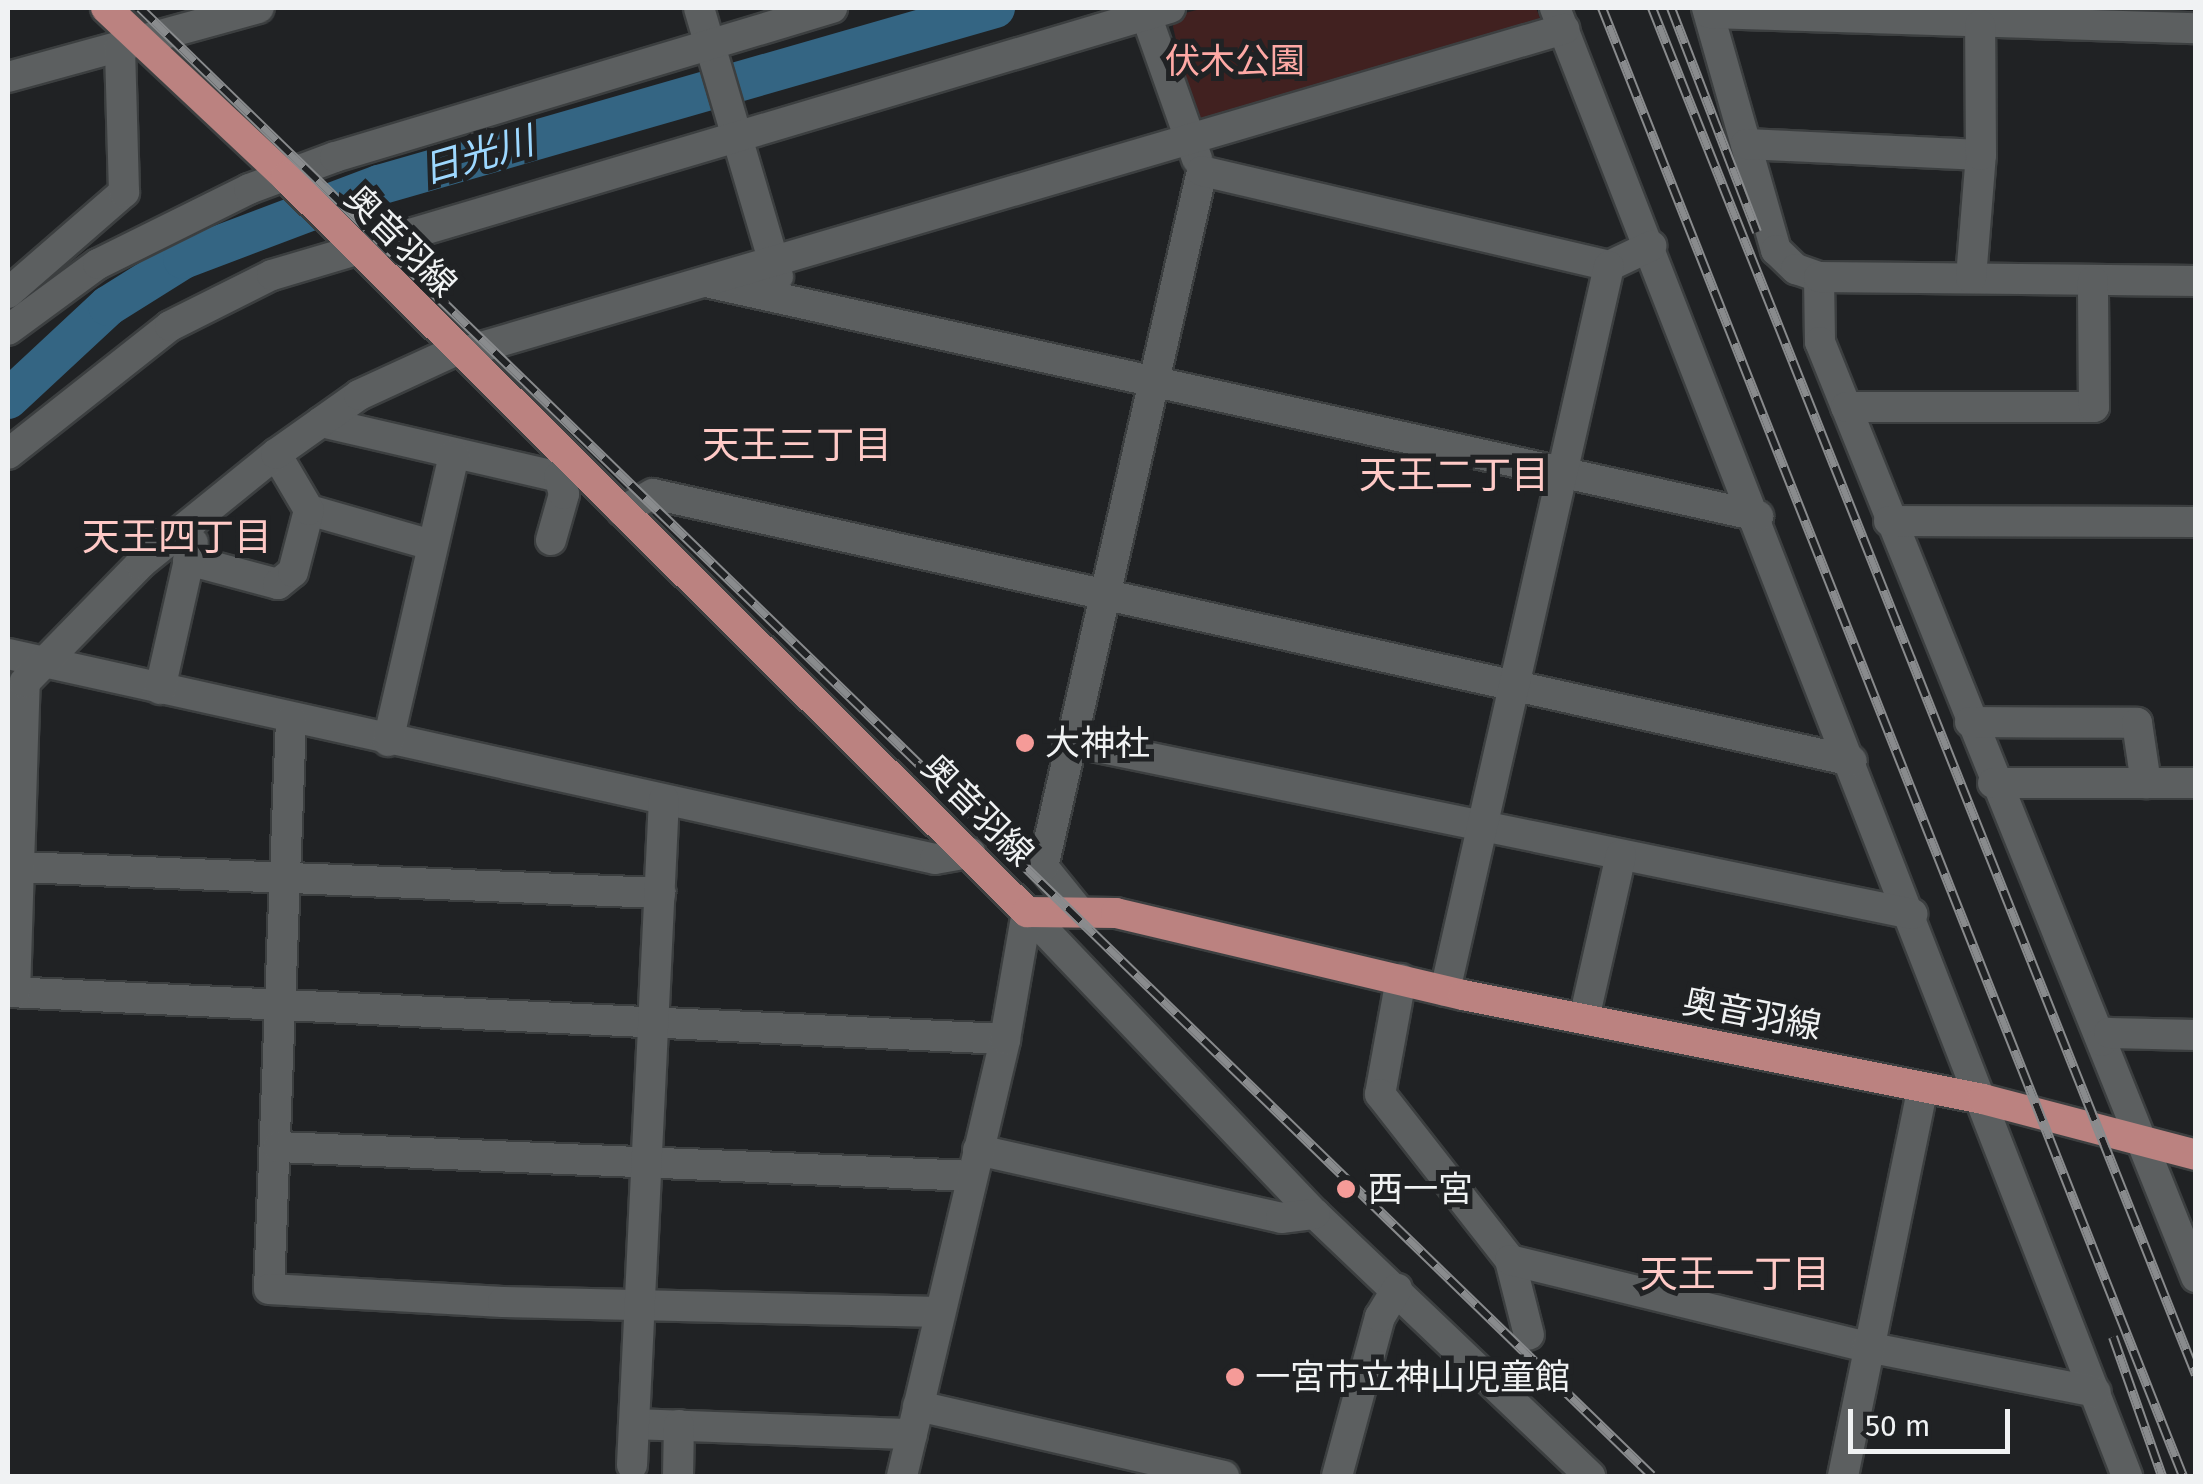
<!DOCTYPE html>
<meta charset="utf-8">
<style>
body{margin:0}
#map{position:relative;width:2203px;height:1484px;overflow:hidden;background:#202224;font-family:"Fira Sans","Noto Sans JP",sans-serif}
div>[style]{position:absolute}
.green>*{inset:0;background:#412120}
.river>*{height:40px;margin:-20px;padding:0 20px;transform-origin:20px;border-radius:20px;background:#346583}
.roads{filter:drop-shadow(2px 0 #3c3f40) drop-shadow(-2px 0 #3c3f40) drop-shadow(0 2px #3c3f40) drop-shadow(0 -2px #3c3f40)}
.minor>*{height:30px;margin:-15px;padding:0 15px;transform-origin:15px;border-radius:15px;background:#5c5f60}
.major>*{height:30px;margin:-15px;padding:0 15px;transform-origin:15px;border-radius:15px;background:#bb8280}
.rail>*{height:10px;margin-top:-5px;transform-origin:0;background:repeating-linear-gradient(90deg,#202224 0 19px,#898b8d 0 38px);box-sizing:border-box;border-block:2px solid #898b8d}
.dots>*{width:28px;height:28px;translate:-50% -50%;box-sizing:border-box;border:5px solid #202224;border-radius:50%}
span{translate:-50% -50%;white-space:nowrap;text-align:center;line-height:1.15;-webkit-text-stroke:10px #202224;paint-order:stroke}
.park-label{font-size:35px;color:#fea9a5}
.street-label{font-size:35px;color:#f0f2f3}
.poi-label{font-size:35px;color:#f0f2f3}
.left{translate:0 -50%;text-align:left}
.water-label{font-size:38px;color:#9dd8ff;font-style:italic}
.neighbourhood-label{font-size:38px;color:#ffcac7}
.frame{position:absolute;inset:0;border:10px solid #f0f2f3;pointer-events:none}
.scale{position:absolute;left:1848px;top:1409px;width:162px;height:45px;box-sizing:border-box;border:5px solid #f0f2f3;border-top:0;padding-left:12px;font-size:30px;line-height:35px;white-space:nowrap;color:#f0f2f3;-webkit-text-stroke:8px #202224;paint-order:stroke}
</style>
<div id="map">
<div class="green">
<div style="clip-path:polygon(1204px 8px,1536px 8px,1540px 18px,1197px 128px,1173px 27px,1174px 16px)"></div>
</div>
<div class="river">
<div style="left:8px;top:399px;width:137px;rotate:-42.9deg"></div>
<div style="left:108px;top:306px;width:89px;rotate:-32.1deg"></div>
<div style="left:183px;top:259px;width:210px;rotate:-20.7deg"></div>
<div style="left:379px;top:185px;width:641px;rotate:-16.03deg"></div>
</div>
<div class="roads">
<div class="minor">
<div style="left:699px;top:8px;width:280px;rotate:73.6deg"></div>
<div style="left:1555px;top:8px;width:1576px;rotate:68.71deg"></div>
<div style="left:1707px;top:8px;width:252px;rotate:74.1deg"></div>
<div style="left:1776px;top:250px;width:28px;rotate:44deg"></div>
<div style="left:1796px;top:269px;width:24px;rotate:19deg"></div>
<div style="left:1819px;top:277px;width:65px;rotate:89.1deg"></div>
<div style="left:1820px;top:342px;width:1008px;rotate:68.09deg"></div>
<div style="left:1709px;top:13px;width:487px;rotate:1.8deg"></div>
<div style="left:1146px;top:15px;width:153px;rotate:70.5deg"></div>
<div style="left:8px;top:77px;width:260px;rotate:-15.4deg"></div>
<div style="left:1746px;top:144px;width:235px;rotate:2.7deg"></div>
<div style="left:1819px;top:277px;width:377px;rotate:0.6deg"></div>
<div style="left:1971px;top:278px;width:123px;rotate:-85.4deg"></div>
<div style="left:1981px;top:155px;width:130px;rotate:-90.4deg"></div>
<div style="left:706px;top:282px;width:1078px;rotate:12.54deg"></div>
<div style="left:8px;top:293px;width:154px;rotate:-41deg"></div>
<div style="left:124px;top:192px;width:143px;rotate:-91.6deg"></div>
<div style="left:8px;top:330px;width:112px;rotate:-36.3deg"></div>
<div style="left:98px;top:264px;width:169px;rotate:-26.4deg"></div>
<div style="left:249px;top:189px;width:92px;rotate:-20.4deg"></div>
<div style="left:335px;top:157px;width:519px;rotate:-16.69deg"></div>
<div style="left:461px;top:353px;width:1150px;rotate:-16.37deg"></div>
<div style="left:1846px;top:407px;width:248px"></div>
<div style="left:2094px;top:407px;width:126px;rotate:-90.5deg"></div>
<div style="left:321px;top:422px;width:244px;rotate:13deg"></div>
<div style="left:559px;top:477px;width:19px;rotate:-35deg"></div>
<div style="left:8px;top:454px;width:206px;rotate:-38.3deg"></div>
<div style="left:170px;top:326px;width:114px;rotate:-26.6deg"></div>
<div style="left:272px;top:275px;width:937px;rotate:-16.56deg"></div>
<div style="left:309px;top:510px;width:128px;rotate:15.9deg"></div>
<div style="left:622px;top:511px;width:35px;rotate:-29deg"></div>
<div style="left:653px;top:494px;width:1228px;rotate:12.55deg"></div>
<div style="left:1889px;top:521px;width:307px;rotate:0.2deg"></div>
<div style="left:551px;top:540px;width:48px;rotate:-74.2deg"></div>
<div style="left:564px;top:494px;width:18px;rotate:-106deg"></div>
<div style="left:188px;top:560px;width:93px;rotate:14.9deg"></div>
<div style="left:278px;top:584px;width:19px;rotate:-39deg"></div>
<div style="left:293px;top:572px;width:64px;rotate:-75.5deg"></div>
<div style="left:309px;top:510px;width:65px;rotate:-120.5deg"></div>
<div style="left:8px;top:654px;width:949px;rotate:12.47deg"></div>
<div style="left:935px;top:859px;width:36px;rotate:-10deg"></div>
<div style="left:160px;top:689px;width:150px;rotate:-77.3deg"></div>
<div style="left:291px;top:720px;width:569px;rotate:92.21deg"></div>
<div style="left:269px;top:1289px;width:234px;rotate:3.2deg"></div>
<div style="left:503px;top:1302px;width:437px;rotate:1.3deg"></div>
<div style="left:1970px;top:722px;width:167px;rotate:0.3deg"></div>
<div style="left:2137px;top:723px;width:61px;rotate:81.5deg"></div>
<div style="left:388px;top:741px;width:294px;rotate:-77deg"></div>
<div style="left:1068px;top:741px;width:862px;rotate:11.58deg"></div>
<div style="left:1993px;top:783px;width:203px"></div>
<div style="left:20px;top:867px;width:641px;rotate:2.33deg"></div>
<div style="left:1078px;top:910px;width:55px;rotate:-129.1deg"></div>
<div style="left:1043px;top:867px;width:714px;rotate:-77.13deg"></div>
<div style="left:1202px;top:171px;width:418px;rotate:13.1deg"></div>
<div style="left:1609px;top:266px;width:47px;rotate:-25.5deg"></div>
<div style="left:1027px;top:912px;width:417px;rotate:46.4deg"></div>
<div style="left:1315px;top:1214px;width:380px;rotate:43.6deg"></div>
<div style="left:1401px;top:979px;width:117px;rotate:100.3deg"></div>
<div style="left:1380px;top:1094px;width:211px;rotate:51.9deg"></div>
<div style="left:1510px;top:1260px;width:77px;rotate:75.8deg"></div>
<div style="left:1445px;top:991px;width:743px;rotate:-77.25deg"></div>
<div style="left:8px;top:992px;width:998px;rotate:2.7deg"></div>
<div style="left:15px;top:992px;width:310px;rotate:-88.2deg"></div>
<div style="left:25px;top:682px;width:165px;rotate:-45.7deg"></div>
<div style="left:140px;top:564px;width:175px;rotate:-39deg"></div>
<div style="left:276px;top:454px;width:102px;rotate:-35.4deg"></div>
<div style="left:359px;top:395px;width:108px;rotate:-24.7deg"></div>
<div style="left:1584px;top:1019px;width:168px;rotate:-77.3deg"></div>
<div style="left:2102px;top:1041px;width:11px;rotate:-49deg"></div>
<div style="left:2109px;top:1033px;width:87px;rotate:1.3deg"></div>
<div style="left:278px;top:1147px;width:695px;rotate:2.39deg"></div>
<div style="left:978px;top:1150px;width:311px;rotate:12.6deg"></div>
<div style="left:1281px;top:1218px;width:34px;rotate:-7deg"></div>
<div style="left:1510px;top:1260px;width:367px;rotate:13.7deg"></div>
<div style="left:1867px;top:1347px;width:233px;rotate:11.1deg"></div>
<div style="left:918px;top:1406px;width:314px;rotate:12.9deg"></div>
<div style="left:634px;top:1424px;width:278px;rotate:2.1deg"></div>
<div style="left:632px;top:1465px;width:666px;rotate:-87.25deg"></div>
<div style="left:678px;top:1476px;width:51px;rotate:-88.9deg"></div>
<div style="left:902px;top:1476px;width:449px;rotate:-76.7deg"></div>
<div style="left:1005px;top:1039px;width:129px;rotate:-80.2deg"></div>
<div style="left:1337px;top:1476px;width:165px;rotate:-74.9deg"></div>
<div style="left:1380px;top:1317px;width:33px;rotate:-59deg"></div>
<div style="left:1843px;top:1476px;width:397px;rotate:-78.4deg"></div>
</div>
<div class="major">
<div style="left:106px;top:8px;width:247px;rotate:43.2deg"></div>
<div style="left:286px;top:177px;width:1044px;rotate:44.77deg"></div>
<div style="left:1027px;top:912px;width:89px;rotate:0.6deg"></div>
<div style="left:1116px;top:913px;width:357px;rotate:13.3deg"></div>
<div style="left:1463px;top:995px;width:530px;rotate:11.31deg"></div>
<div style="left:1983px;top:1099px;width:220px;rotate:14.7deg"></div>
</div>
</div>
<div class="rail">
<div style="left:140px;top:8px;width:2107px;rotate:44.15deg"></div>
<div style="left:1602px;top:8px;width:1579px;rotate:68.41deg"></div>
<div style="left:1652px;top:8px;width:1471px;rotate:68.3deg"></div>
<div style="left:1671px;top:8px;width:240px;rotate:69deg"></div>
<div style="left:2113px;top:1337px;width:147px;rotate:70.6deg"></div>
</div>
<div class="dots">
<div style="left:1025px;top:743px;background:#f59b98"></div>
<div style="left:1346px;top:1189px;background:#f59b98"></div>
<div style="left:1235px;top:1377px;background:#f59b98"></div>
</div>
<div class="park-label">
<span style="left:1235px;top:61px">伏木公園</span>
</div>
<div class="street-label">
<span style="left:401px;top:241px;rotate:45deg">奥音羽線</span>
<span style="left:978px;top:810px;rotate:45deg">奥音羽線</span>
<span style="left:1752px;top:1014px;rotate:11deg">奥音羽線</span>
</div>
<div class="poi-label">
<span class="left" style="left:1045px;top:743px">大神社</span>
<span class="left" style="left:1368px;top:1189px">西一宮</span>
<span class="left" style="left:1255px;top:1377px">一宮市立神山児童館</span>
</div>
<div class="water-label">
<span style="left:478px;top:156px;rotate:-16deg">日光川</span>
</div>
<div class="neighbourhood-label">
<span style="left:797px;top:446px">天王三丁目</span>
<span style="left:1454px;top:476px">天王二丁目</span>
<span style="left:177px;top:538px">天王四丁目</span>
<span style="left:1735px;top:1275px">天王一丁目</span>
</div>
<div class="frame"></div>
<div class="scale">50 m</div>
</div>
